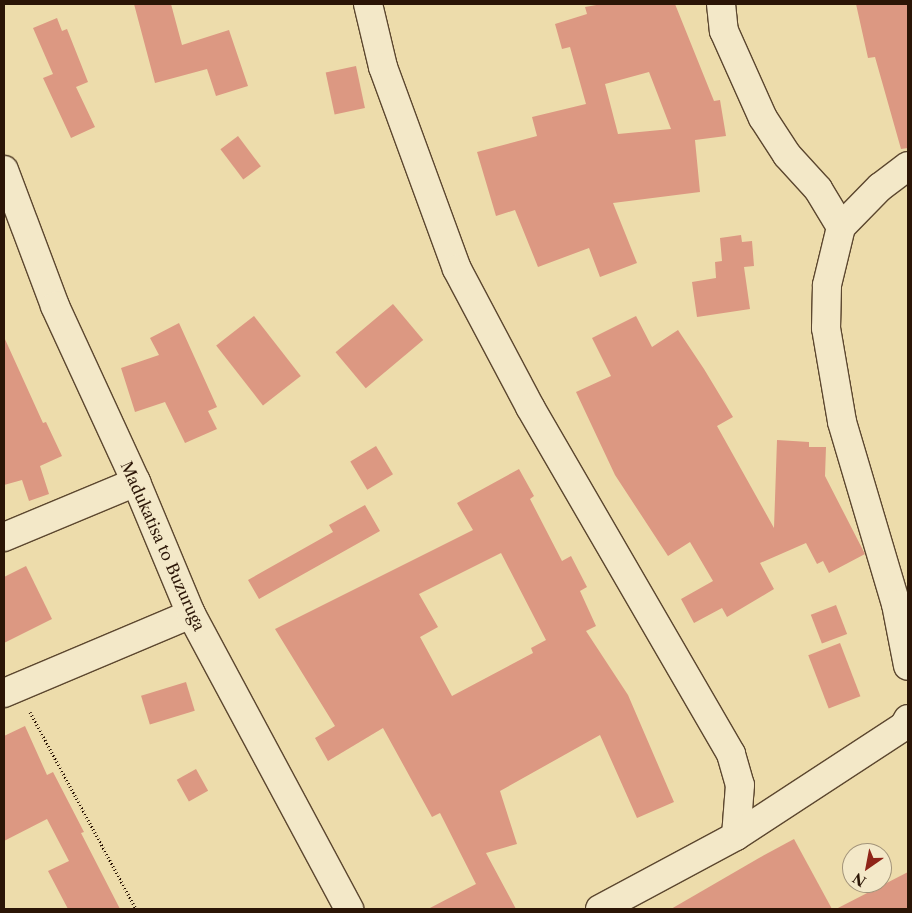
<!DOCTYPE html>
<style>
body{margin:0}
#map{position:relative;width:912px;height:913px;overflow:hidden;background:#eddcab;font-family:"Libre Caslon Text",serif}
div>[style]{position:absolute}
.building>*{inset:0;background:#dc9882;transform-origin:0 0}
.path>*{height:3px;margin-top:-1.5px;transform-origin:0;background:repeating-linear-gradient(90deg,#2b1506 0 1px,transparent 0 3.5px)}
.roads{filter:drop-shadow(1px 0 #5c472f) drop-shadow(-1px 0 #5c472f) drop-shadow(0 1px #5c472f) drop-shadow(0 -1px #5c472f)}
.street>*{height:28px;margin:-14px;padding:0 14px;transform-origin:14px;border-radius:14px;background:#f3e8c8}
.secondary>*{height:28px;margin:-14px;padding:0 14px;transform-origin:14px;border-radius:14px;background:#f3e8c8}
span{translate:-50% -50%;white-space:nowrap;text-align:center;line-height:1.15;-webkit-text-stroke:4.5px #f3e8c8;paint-order:stroke}
.street-label{font-size:16px;color:#2b1506}
.frame{position:absolute;inset:0;border:5px solid #2b1506;pointer-events:none}
.north{position:absolute;left:842px;top:843px;width:50px;height:50px;box-sizing:border-box;background:#f3e8c8;border:1px solid #a3947a;border-radius:50%;rotate:213deg;font-size:14px;font-weight:700;line-height:20px;text-align:center;color:#2b1506}
.north::after{content:'';display:block;margin:auto;width:18px;height:22px;background:#8f2418;clip-path:polygon(50% 0,100% 100%,50% 72%,0 100%)}
</style>
<div id="map">
<div class="building">
<div style="clip-path:polygon(134px 4px,171px 4px,182px 45px,229px 30px,248px 86px,216px 96px,207px 69px,155px 83px)"></div>
<div style="clip-path:polygon(evenodd,602px 4px,675px 4px,714px 101px,720px 100px,726px 136px,695px 140px,700px 192px,613px 203px,637px 263px,600px 277px,589px 248px,538px 267px,515px 210px,496px 216px,477px 152px,537px 136px,532px 117px,586px 104px,570px 47px,562px 49px,555px 24px,587px 14px,585px 7px,602px 4px,649px 72px,671px 129px,618px 134px,605px 84px,649px 72px)"></div>
<div style="clip-path:polygon(856px 4px,908px 4px,908px 148px,901px 149px,875px 57px,868px 58px)"></div>
<div style="clip-path:polygon(57px 18px,62px 31px,67px 29px,88px 82px,76px 87px,95px 127px,71px 138px,43px 78px,53px 74px,33px 28px)"></div>
<div style="left:356px;top:66px;width:43px;height:31px;rotate:78deg"></div>
<div style="left:238px;top:136px;width:38px;height:22px;rotate:53deg"></div>
<div style="clip-path:polygon(741px 235px,742px 242px,752px 241px,754px 266px,744px 267px,750px 309px,697px 317px,692px 282px,716px 278px,715px 262px,722px 261px,720px 238px)"></div>
<div style="left:393px;top:304px;width:47px;height:75px;rotate:50deg"></div>
<div style="left:254px;top:316px;width:76px;height:48px;rotate:52deg"></div>
<div style="clip-path:polygon(636px 316px,652px 347px,678px 330px,704px 369px,733px 417px,717px 426px,774px 528px,777px 440px,809px 442px,809px 447px,826px 447px,825px 476px,865px 554px,829px 573px,823px 561px,817px 564px,806px 543px,760px 563px,774px 589px,727px 617px,722px 608px,694px 623px,681px 599px,713px 581px,690px 542px,668px 556px,615px 475px,576px 392px,611px 376px,592px 338px)"></div>
<div style="clip-path:polygon(179px 323px,217px 407px,208px 411px,217px 429px,185px 443px,165px 402px,135px 412px,121px 368px,159px 355px,150px 338px)"></div>
<div style="clip-path:polygon(4px 337px,43px 423px,46px 422px,62px 456px,40px 466px,49px 494px,29px 501px,22px 480px,4px 485px)"></div>
<div style="left:376px;top:446px;width:33px;height:30px;rotate:59deg"></div>
<div style="clip-path:polygon(evenodd,519px 469px,534px 496px,530px 499px,562px 561px,571px 556px,587px 587px,580px 591px,596px 626px,586px 631px,628px 695px,674px 802px,637px 818px,600px 735px,500px 791px,517px 844px,486px 853px,516px 909px,428px 909px,476px 884px,440px 813px,432px 817px,383px 728px,328px 761px,315px 738px,335px 726px,275px 629px,473px 530px,457px 503px,519px 469px,501px 553px,546px 640px,531px 648px,533px 653px,452px 696px,420px 637px,438px 627px,419px 594px,501px 553px)"></div>
<div style="clip-path:polygon(365px 505px,380px 531px,259px 599px,248px 580px,333px 532px,329px 525px)"></div>
<div style="clip-path:polygon(26px 566px,52px 619px,4px 643px,4px 577px)"></div>
<div style="left:836px;top:605px;width:31px;height:27px;rotate:69deg"></div>
<div style="left:840px;top:643px;width:57px;height:34px;rotate:69deg"></div>
<div style="left:186px;top:682px;width:30px;height:47px;rotate:73deg"></div>
<div style="clip-path:polygon(25px 726px,47px 775px,53px 772px,84px 832px,81px 833px,120px 909px,68px 909px,48px 871px,69px 861px,47px 819px,4px 841px,4px 736px)"></div>
<div style="left:196px;top:769px;width:25px;height:22px;rotate:61deg"></div>
<div style="clip-path:polygon(794px 839px,832px 909px,671px 909px,759px 858px)"></div>
<div style="clip-path:polygon(908px 872px,908px 909px,836px 909px)"></div>
</div>
<div class="path">
<div style="left:30px;top:712px;width:224px;rotate:61.7deg"></div>
</div>
<div class="roads">
<div class="street">
<div style="left:368px;top:4px;width:65px;rotate:76.6deg"></div>
<div style="left:383px;top:67px;width:215px;rotate:69.9deg"></div>
<div style="left:457px;top:269px;width:156px;rotate:62.1deg"></div>
<div style="left:530px;top:407px;width:401px;rotate:59.9deg"></div>
<div style="left:731px;top:754px;width:32px;rotate:74deg"></div>
<div style="left:740px;top:785px;width:51px;rotate:94.5deg"></div>
<div style="left:721px;top:4px;width:27px;rotate:84deg"></div>
<div style="left:724px;top:31px;width:95px;rotate:65.9deg"></div>
<div style="left:763px;top:118px;width:44px;rotate:57deg"></div>
<div style="left:787px;top:155px;width:46px;rotate:47.6deg"></div>
<div style="left:818px;top:189px;width:44px;rotate:58.8deg"></div>
<div style="left:908px;top:166px;width:35px;rotate:143deg"></div>
<div style="left:880px;top:187px;width:56px;rotate:134.3deg"></div>
<div style="left:841px;top:227px;width:60px;rotate:103.6deg"></div>
<div style="left:827px;top:285px;width:43px;rotate:91.3deg"></div>
<div style="left:826px;top:328px;width:95px;rotate:80.3deg"></div>
<div style="left:842px;top:422px;width:190px;rotate:73.5deg"></div>
<div style="left:896px;top:604px;width:63px;rotate:79deg"></div>
<div style="left:4px;top:537px;width:143px;rotate:-22.6deg"></div>
<div style="left:4px;top:693px;width:203px;rotate:-22.9deg"></div>
<div style="left:600px;top:909px;width:154px;rotate:-28.2deg"></div>
<div style="left:736px;top:836px;width:201px;rotate:-33.2deg"></div>
<div style="left:904px;top:726px;width:8px;rotate:-60deg"></div>
</div>
<div class="secondary">
<div style="left:4px;top:170px;width:145px;rotate:69.4deg"></div>
<div style="left:55px;top:306px;width:194px;rotate:65.3deg"></div>
<div style="left:136px;top:482px;width:143px;rotate:67.4deg"></div>
<div style="left:191px;top:614px;width:335px;rotate:61.8deg"></div>
</div>
</div>
<div class="street-label">
<span style="left:163px;top:546px;rotate:66deg">Madukatisa to Buzuruga</span>
</div>
<div class="frame"></div>
<div class="north">N</div>
</div>
